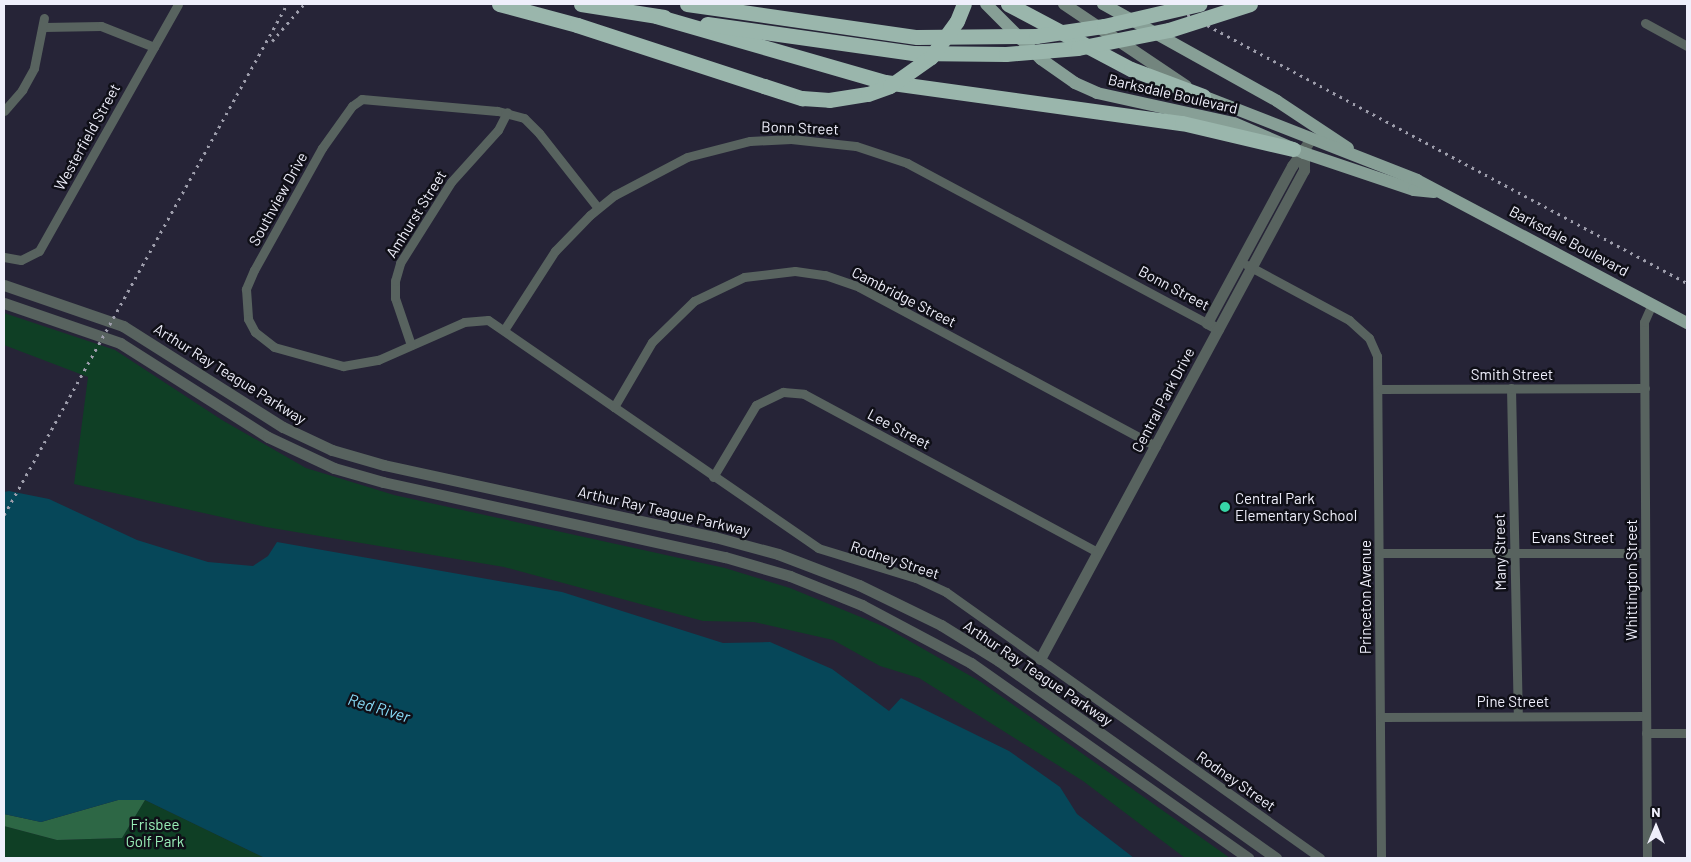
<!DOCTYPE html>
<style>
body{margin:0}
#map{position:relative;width:1691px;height:862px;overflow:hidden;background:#262437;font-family:Barlow,sans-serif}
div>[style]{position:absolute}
.green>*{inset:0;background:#0f3f25}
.forest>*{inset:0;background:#2d6745}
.water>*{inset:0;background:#064759}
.minor>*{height:9px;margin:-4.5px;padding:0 4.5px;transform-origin:4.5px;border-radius:4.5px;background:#58635f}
.tertiary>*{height:11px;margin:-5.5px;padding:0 5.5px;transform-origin:5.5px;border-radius:5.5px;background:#58635f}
.secondary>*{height:12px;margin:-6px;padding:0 6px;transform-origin:6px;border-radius:6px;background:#73857e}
.primary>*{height:12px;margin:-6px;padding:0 6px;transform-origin:6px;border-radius:6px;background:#879f96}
.motorway>*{height:15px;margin:-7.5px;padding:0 7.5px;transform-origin:7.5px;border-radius:7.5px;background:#9ab6ac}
.rail>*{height:2.5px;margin-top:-1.25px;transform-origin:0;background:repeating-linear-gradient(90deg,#9e9eac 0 2.5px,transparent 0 7.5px)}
.motorway-bridge>*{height:15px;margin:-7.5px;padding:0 7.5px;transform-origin:7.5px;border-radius:7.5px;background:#9ab6ac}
.dots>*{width:14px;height:14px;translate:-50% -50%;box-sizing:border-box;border:2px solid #0f0f17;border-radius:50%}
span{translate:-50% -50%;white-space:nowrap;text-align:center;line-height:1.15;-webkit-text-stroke:5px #0f0f17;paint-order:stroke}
.street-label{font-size:15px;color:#efeffb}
.poi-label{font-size:15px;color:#efeffb}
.left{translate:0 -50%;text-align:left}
.park-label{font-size:15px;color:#98edb7}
.water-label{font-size:16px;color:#8addfa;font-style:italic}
.frame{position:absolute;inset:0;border:5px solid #efeffb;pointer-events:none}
.north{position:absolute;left:1631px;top:802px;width:50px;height:50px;-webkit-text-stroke:4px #0f0f17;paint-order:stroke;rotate:0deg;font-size:14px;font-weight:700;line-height:20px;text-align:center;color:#efeffb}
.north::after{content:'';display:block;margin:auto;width:18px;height:22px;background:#efeffb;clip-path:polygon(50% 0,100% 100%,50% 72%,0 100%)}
</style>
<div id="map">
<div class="green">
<div style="clip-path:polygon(4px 313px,115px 350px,222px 420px,306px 468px,394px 495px,725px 568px,790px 588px,885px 627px,981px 682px,1230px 858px,1185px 858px,1083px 781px,919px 678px,880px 666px,833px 640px,754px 622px,703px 621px,504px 567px,266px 527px,74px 484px,88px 377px,4px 345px)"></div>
<div style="clip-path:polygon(145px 800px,265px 858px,4px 858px,4px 826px,57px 840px,122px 838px)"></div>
</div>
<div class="forest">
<div style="clip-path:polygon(118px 800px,145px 800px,122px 838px,57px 840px,4px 826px,4px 814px,41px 822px)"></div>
</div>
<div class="water">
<div style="clip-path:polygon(9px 491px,49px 499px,137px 540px,208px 562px,253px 566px,268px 556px,277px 542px,562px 592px,723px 643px,770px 642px,832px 669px,889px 711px,901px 698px,1009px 751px,1060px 787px,1077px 814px,1134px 858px,265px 858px,145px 800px,118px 800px,41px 822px,4px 814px,4px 492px)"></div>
</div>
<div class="minor">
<div style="left:1645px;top:23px;width:48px;rotate:28.7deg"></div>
<div style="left:44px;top:27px;width:57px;rotate:-1deg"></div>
<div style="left:101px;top:26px;width:57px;rotate:21.6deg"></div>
<div style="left:4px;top:111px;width:28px;rotate:-49deg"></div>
<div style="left:22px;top:90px;width:25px;rotate:-61deg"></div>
<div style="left:34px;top:68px;width:51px;rotate:-78.7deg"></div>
<div style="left:598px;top:208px;width:95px;rotate:-128.2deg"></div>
<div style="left:539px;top:133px;width:21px;rotate:-135deg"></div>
<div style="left:524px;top:118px;width:28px;rotate:-165deg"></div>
<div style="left:497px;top:111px;width:136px;rotate:-174.9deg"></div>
<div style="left:362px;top:99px;width:12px;rotate:145deg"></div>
<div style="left:352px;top:106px;width:52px;rotate:125.5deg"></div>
<div style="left:322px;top:148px;width:140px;rotate:119.1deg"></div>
<div style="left:254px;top:270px;width:21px;rotate:113deg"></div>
<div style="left:246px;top:289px;width:30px;rotate:86deg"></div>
<div style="left:248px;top:319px;width:15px;rotate:62deg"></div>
<div style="left:255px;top:332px;width:24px;rotate:38deg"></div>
<div style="left:274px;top:347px;width:72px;rotate:15.4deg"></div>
<div style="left:343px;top:366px;width:36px;rotate:-10deg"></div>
<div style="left:378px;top:360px;width:94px;rotate:-23.8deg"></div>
<div style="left:464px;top:322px;width:24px;rotate:-5deg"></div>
<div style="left:488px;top:320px;width:401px;rotate:34.6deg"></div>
<div style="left:818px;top:548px;width:102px;rotate:17deg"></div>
<div style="left:916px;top:578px;width:33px;rotate:25deg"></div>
<div style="left:946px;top:592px;width:459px;rotate:35.4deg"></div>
<div style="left:4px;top:257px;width:17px;rotate:10deg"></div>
<div style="left:21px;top:260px;width:20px;rotate:-27deg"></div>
<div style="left:39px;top:251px;width:283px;rotate:-60.6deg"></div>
<div style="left:1247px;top:265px;width:116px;rotate:28.3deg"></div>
<div style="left:1349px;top:320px;width:27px;rotate:42deg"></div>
<div style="left:1369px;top:338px;width:20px;rotate:66deg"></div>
<div style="left:1377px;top:356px;width:502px;rotate:89.54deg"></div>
<div style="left:504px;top:330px;width:94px;rotate:-57.2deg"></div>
<div style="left:555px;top:251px;width:50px;rotate:-45.8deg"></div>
<div style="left:590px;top:215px;width:32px;rotate:-39deg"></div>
<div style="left:615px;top:195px;width:81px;rotate:-27.8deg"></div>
<div style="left:687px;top:157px;width:65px;rotate:-14.3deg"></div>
<div style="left:750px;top:141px;width:41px;rotate:-2.8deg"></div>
<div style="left:791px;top:139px;width:65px;rotate:6.1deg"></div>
<div style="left:856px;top:146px;width:54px;rotate:18.4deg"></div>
<div style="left:907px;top:163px;width:340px;rotate:28.1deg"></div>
<div style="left:411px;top:345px;width:50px;rotate:-108.8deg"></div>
<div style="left:395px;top:298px;width:17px;rotate:-90deg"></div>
<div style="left:395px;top:281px;width:19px;rotate:-74deg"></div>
<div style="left:400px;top:263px;width:96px;rotate:-57.8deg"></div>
<div style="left:451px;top:182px;width:70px;rotate:-47.9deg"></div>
<div style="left:498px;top:130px;width:20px;rotate:-63deg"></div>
<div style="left:1511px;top:388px;width:328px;rotate:88.8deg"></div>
<div style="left:1380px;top:389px;width:265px;rotate:-0.2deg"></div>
<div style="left:614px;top:407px;width:75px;rotate:-59.7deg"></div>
<div style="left:652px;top:342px;width:59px;rotate:-44.3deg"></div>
<div style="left:694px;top:301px;width:55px;rotate:-25.6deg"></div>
<div style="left:744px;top:277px;width:51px;rotate:-6.7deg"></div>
<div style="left:795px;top:271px;width:30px;rotate:8deg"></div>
<div style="left:825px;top:275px;width:36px;rotate:19deg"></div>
<div style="left:859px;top:287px;width:337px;rotate:28.2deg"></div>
<div style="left:713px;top:477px;width:84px;rotate:-59.2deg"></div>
<div style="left:756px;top:405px;width:30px;rotate:-26deg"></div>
<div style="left:783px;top:392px;width:21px;rotate:5deg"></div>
<div style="left:804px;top:394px;width:334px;rotate:28.3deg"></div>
<div style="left:1380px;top:553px;width:265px"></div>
<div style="left:1381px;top:717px;width:265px;rotate:-0.2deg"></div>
<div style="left:1646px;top:733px;width:41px"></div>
<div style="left:1647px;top:858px;width:536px;rotate:-90.32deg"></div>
<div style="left:1644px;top:322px;width:20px;rotate:-66deg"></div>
</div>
<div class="tertiary">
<div style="left:4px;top:285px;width:126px;rotate:19deg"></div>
<div style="left:123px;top:326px;width:189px;rotate:32.3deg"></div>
<div style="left:283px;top:427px;width:54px;rotate:25.1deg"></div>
<div style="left:332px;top:450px;width:54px;rotate:16.1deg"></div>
<div style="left:384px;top:465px;width:339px;rotate:12.3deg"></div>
<div style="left:715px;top:537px;width:65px;rotate:15.1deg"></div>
<div style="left:778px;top:554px;width:87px;rotate:20.9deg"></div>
<div style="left:859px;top:585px;width:91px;rotate:26deg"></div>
<div style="left:941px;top:625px;width:68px;rotate:31.8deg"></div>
<div style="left:999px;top:661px;width:340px;rotate:35.4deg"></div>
<div style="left:4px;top:303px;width:123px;rotate:19deg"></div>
<div style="left:120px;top:343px;width:175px;rotate:32.4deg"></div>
<div style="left:268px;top:437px;width:73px;rotate:25.2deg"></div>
<div style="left:334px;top:468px;width:51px;rotate:15.9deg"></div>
<div style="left:383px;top:482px;width:350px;rotate:12.4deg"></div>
<div style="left:725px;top:557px;width:68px;rotate:16.3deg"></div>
<div style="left:790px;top:576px;width:78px;rotate:21.9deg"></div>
<div style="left:862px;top:605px;width:123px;rotate:28deg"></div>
<div style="left:971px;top:663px;width:339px;rotate:35.1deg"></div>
<div style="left:1218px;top:329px;width:13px;rotate:-151deg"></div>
<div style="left:1207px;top:323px;width:179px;rotate:-61.6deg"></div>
<div style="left:1292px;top:166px;width:33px;rotate:-55deg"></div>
<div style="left:1040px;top:659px;width:556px;rotate:-61.64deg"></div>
<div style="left:1304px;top:170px;width:17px;rotate:-90deg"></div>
</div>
<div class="secondary">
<div style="left:1064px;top:4px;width:147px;rotate:33.9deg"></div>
</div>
<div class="primary">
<div style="left:986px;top:4px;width:78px;rotate:45deg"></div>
<div style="left:1041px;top:59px;width:42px;rotate:35.2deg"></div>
<div style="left:1075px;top:83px;width:24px;rotate:24deg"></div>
<div style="left:1097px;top:93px;width:140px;rotate:12.4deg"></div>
<div style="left:1234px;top:123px;width:76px;rotate:23.2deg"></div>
<div style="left:1304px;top:153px;width:116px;rotate:18.6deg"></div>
<div style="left:1414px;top:190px;width:20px;rotate:6deg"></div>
<div style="left:1103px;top:4px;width:199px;rotate:29.1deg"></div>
<div style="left:1277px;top:101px;width:85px;rotate:33.5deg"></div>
<div style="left:1203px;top:96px;width:230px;rotate:21.4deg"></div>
<div style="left:1417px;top:180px;width:306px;rotate:27.9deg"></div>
</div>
<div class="motorway">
<div style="left:499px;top:4px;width:81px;rotate:15.1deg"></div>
<div style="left:577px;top:25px;width:197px;rotate:18.1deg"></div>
<div style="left:581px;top:4px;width:84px;rotate:8.9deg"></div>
<div style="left:687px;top:4px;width:232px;rotate:8.2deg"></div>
<div style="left:1008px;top:4px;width:139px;rotate:27.9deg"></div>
<div style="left:1131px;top:69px;width:77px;rotate:20.6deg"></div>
<div style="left:656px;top:16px;width:238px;rotate:16.1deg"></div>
<div style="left:885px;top:82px;width:300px;rotate:7.9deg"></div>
<div style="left:1182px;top:123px;width:114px;rotate:13.2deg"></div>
<div style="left:707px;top:24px;width:208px;rotate:8deg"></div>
</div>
<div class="rail">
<div style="left:1168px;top:4px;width:589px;rotate:28.26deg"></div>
<div style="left:272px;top:41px;width:49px;rotate:-49.1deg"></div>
<div style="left:4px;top:515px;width:584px;rotate:-61.02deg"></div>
</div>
<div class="motorway-bridge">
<div style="left:917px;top:37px;width:119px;rotate:-0.5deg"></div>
<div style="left:1036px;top:36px;width:69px;rotate:-8.4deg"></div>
<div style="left:1104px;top:26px;width:98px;rotate:-13deg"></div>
<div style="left:913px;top:53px;width:93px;rotate:0.6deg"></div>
<div style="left:1006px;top:54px;width:72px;rotate:-4.8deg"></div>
<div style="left:1078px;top:48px;width:93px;rotate:-11.2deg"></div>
<div style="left:1169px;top:30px;width:85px;rotate:-17.8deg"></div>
<div style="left:764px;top:86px;width:40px;rotate:18deg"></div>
<div style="left:802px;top:98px;width:27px;rotate:4deg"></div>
<div style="left:829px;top:100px;width:39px;rotate:-9deg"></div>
<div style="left:868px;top:94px;width:23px;rotate:-20deg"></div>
<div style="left:890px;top:86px;width:50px;rotate:-35.3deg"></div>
<div style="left:931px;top:57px;width:44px;rotate:-54.2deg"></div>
<div style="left:957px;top:21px;width:18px;rotate:-68deg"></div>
</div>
<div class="dots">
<div style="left:1225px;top:507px;background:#37d4a6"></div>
</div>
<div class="street-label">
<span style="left:1173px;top:94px;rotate:13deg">Barksdale Boulevard</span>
<span style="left:800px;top:128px;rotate:2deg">Bonn Street</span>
<span style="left:87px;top:137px;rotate:-61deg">Westerfield Street</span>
<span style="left:278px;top:199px;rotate:-61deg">Southview Drive</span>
<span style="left:416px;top:214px;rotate:-58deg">Amhurst Street</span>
<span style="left:1569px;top:241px;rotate:28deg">Barksdale Boulevard</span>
<span style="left:1174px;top:288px;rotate:28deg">Bonn Street</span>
<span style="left:904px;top:297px;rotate:27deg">Cambridge Street</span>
<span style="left:230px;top:374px;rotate:32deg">Arthur Ray Teague Parkway</span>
<span style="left:1512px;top:375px">Smith Street</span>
<span style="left:1163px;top:400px;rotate:-62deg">Central Park Drive</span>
<span style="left:899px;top:429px;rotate:28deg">Lee Street</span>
<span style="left:664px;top:511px;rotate:13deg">Arthur Ray Teague Parkway</span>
<span style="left:1573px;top:538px">Evans Street</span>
<span style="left:1500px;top:552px;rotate:-91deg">Many Street</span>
<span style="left:895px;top:560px;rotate:18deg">Rodney Street</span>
<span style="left:1632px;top:580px;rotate:-90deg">Whittington Street</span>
<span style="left:1366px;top:597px;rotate:-90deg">Princeton Avenue</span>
<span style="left:1038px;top:673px;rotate:34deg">Arthur Ray Teague Parkway</span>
<span style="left:1513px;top:702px">Pine Street</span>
<span style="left:1236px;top:781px;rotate:35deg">Rodney Street</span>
</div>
<div class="poi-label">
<span class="left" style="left:1235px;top:507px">Central Park<br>Elementary School</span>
</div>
<div class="park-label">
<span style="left:155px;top:833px">Frisbee<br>Golf Park</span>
</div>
<div class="water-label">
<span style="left:379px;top:708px;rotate:17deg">Red River</span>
</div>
<div class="frame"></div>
<div class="north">N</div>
</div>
